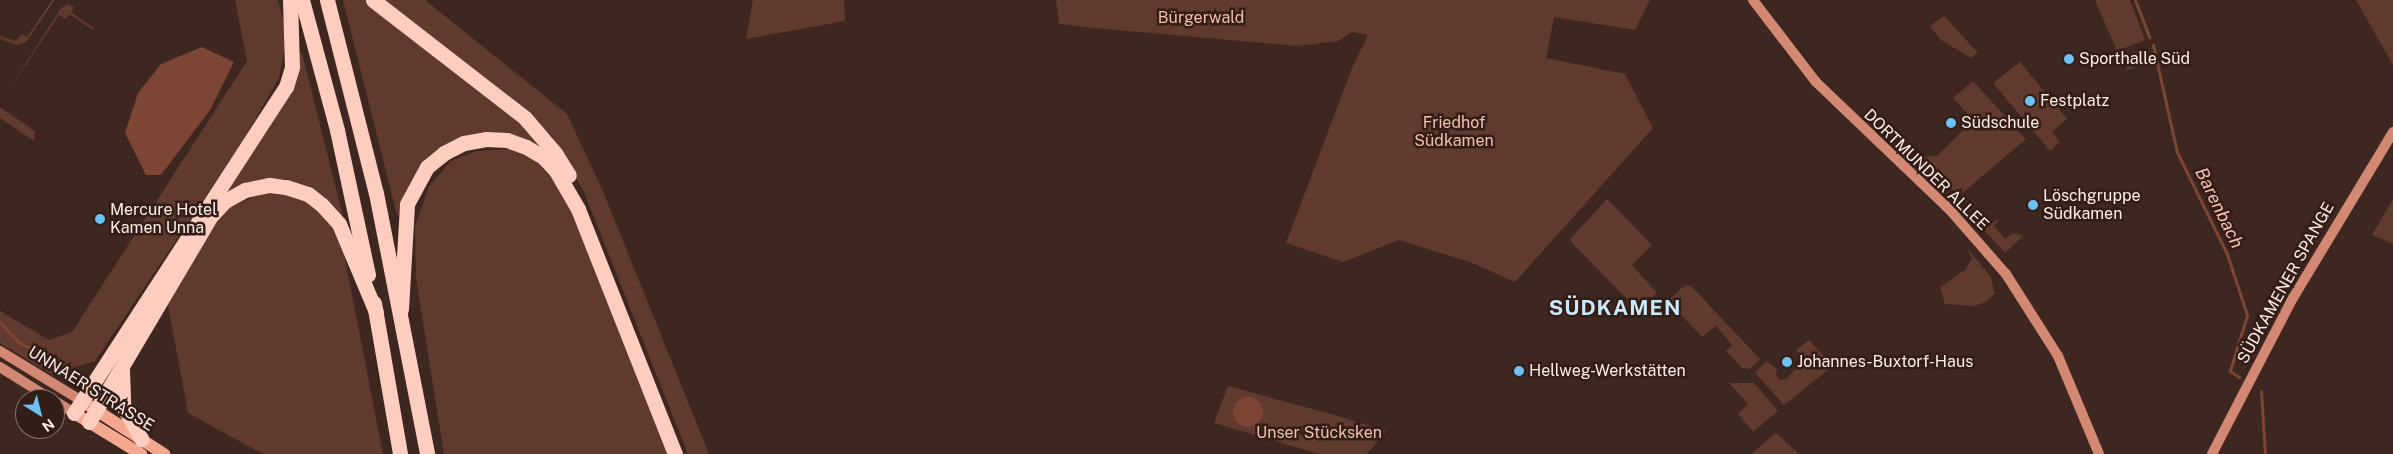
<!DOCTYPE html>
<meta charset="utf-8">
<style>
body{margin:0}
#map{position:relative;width:2393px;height:454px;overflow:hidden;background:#3e2720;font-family:"Public Sans",sans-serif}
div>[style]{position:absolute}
.green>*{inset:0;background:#603a2e;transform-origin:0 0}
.water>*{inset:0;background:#7d4534}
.round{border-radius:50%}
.stream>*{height:3px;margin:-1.5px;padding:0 1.5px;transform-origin:1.5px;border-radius:1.5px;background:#7d4534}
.secondary>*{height:10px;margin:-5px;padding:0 5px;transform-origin:5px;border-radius:5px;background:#d28872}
.primary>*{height:12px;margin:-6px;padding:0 6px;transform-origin:6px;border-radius:6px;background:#f4a890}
.highway>*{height:15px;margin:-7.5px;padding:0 7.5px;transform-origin:7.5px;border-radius:7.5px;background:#fdcebf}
.dots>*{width:14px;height:14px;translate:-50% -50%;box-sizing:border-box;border:2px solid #331d17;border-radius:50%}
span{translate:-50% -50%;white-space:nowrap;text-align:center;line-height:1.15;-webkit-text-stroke:5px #331d17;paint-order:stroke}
.park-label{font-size:16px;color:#f4bdad}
.poi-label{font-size:16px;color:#fdede9}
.left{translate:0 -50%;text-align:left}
.street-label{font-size:16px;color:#fdede9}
.water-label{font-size:18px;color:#f8c1b1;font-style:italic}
.district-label{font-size:21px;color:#cbe8fa;font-weight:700;letter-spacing:1px}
.north{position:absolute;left:15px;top:389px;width:50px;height:50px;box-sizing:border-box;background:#331d17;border:1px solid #84706b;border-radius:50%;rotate:144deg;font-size:14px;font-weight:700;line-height:20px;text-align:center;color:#fdede9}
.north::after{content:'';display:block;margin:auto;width:18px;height:22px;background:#6dc2f3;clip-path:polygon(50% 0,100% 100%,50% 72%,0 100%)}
</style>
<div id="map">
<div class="green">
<div style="clip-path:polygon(52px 0,55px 0,26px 42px,17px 45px,0 39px,0 36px,16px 41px,22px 34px,27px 37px)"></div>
<div style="clip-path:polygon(235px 0,278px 0,287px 35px,279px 78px,242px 142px,95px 361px,52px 375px,0 343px,0 311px,49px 340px,72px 332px,247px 61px)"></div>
<div style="clip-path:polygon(343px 0,366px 0,517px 120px,539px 142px,536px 146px,508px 134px,442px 150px,401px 214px,397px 215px)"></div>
<div style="clip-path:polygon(383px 0,425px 0,567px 114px,602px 189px,709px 454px,688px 454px,584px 192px,552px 136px)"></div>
<div style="clip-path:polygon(753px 0,844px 0,845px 21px,746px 39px)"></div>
<div style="clip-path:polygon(1056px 0,1650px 0,1635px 30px,1554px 17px,1546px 58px,1625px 74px,1653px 128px,1515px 282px,1470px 262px,1399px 240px,1343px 262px,1286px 243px,1352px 68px,1368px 35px,1352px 32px,1338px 41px,1298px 46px,1094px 28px,1059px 24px)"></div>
<div style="clip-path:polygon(2095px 0,2130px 0,2145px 40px,2117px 51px)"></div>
<div style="clip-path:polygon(2356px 0,2393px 0,2393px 65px)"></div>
<div style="clip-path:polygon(68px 4px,74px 7px,71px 12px,94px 28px,93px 30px,69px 14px,66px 19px,59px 15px,0 104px,61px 8px)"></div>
<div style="clip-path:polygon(1944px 16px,1978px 53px,1971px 58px,1941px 40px,1930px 26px)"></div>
<div style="left:2141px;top:50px;width:14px;height:20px;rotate:69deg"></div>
<div style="clip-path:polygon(302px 53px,343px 217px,340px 217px,308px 189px,286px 179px,262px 179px,224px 195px,298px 54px)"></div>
<div style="clip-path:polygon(2020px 62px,2067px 119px,2052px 132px,2060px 142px,2050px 151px,1993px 83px)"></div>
<div style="clip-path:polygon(1973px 81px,2026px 139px,1959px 196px,1920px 157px,1937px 156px,1973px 120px,1953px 98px)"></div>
<div style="clip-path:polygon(0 107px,35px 131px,34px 141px,0 118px)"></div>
<div style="clip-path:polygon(510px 149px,537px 162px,560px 188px,582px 231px,669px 454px,444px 454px,416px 278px,415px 226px,429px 186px,451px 161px,477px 151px)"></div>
<div style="clip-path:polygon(263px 193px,298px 196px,327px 218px,344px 254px,383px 454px,263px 454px,188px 413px,168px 305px,202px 239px,229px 207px)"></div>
<div style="clip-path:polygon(1607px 199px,1652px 245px,1632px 265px,1657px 293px,1638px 310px,1572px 243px,1571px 238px)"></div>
<div style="clip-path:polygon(2393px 199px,2393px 244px,2372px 235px)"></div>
<div style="clip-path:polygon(1996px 220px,1999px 221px,1994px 226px,2005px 239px,2013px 233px,2023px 236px,2005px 253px,1983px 229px)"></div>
<div style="clip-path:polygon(1967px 248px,1990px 276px,1995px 293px,1987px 301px,1975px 306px,1945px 304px,1940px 287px,1965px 270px,1972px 259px)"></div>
<div style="clip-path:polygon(1685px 285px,1691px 286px,1760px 359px,1749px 369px,1742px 368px,1726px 351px,1732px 345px,1716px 326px,1702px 337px,1668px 301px)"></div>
<div style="clip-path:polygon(1809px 340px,1833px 366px,1784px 405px,1755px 373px,1766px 361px,1778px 370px,1775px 374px,1780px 380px,1786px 379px,1802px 363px,1796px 350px)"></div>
<div style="clip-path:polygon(1729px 383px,1754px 383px,1778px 411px,1753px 432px,1738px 414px,1748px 404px)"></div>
<div style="clip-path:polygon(1228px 386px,1338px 416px,1386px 431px,1367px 454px,1319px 454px,1214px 423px)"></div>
<div style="clip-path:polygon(1776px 433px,1799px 454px,1751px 454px)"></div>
</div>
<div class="water">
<div style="clip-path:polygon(202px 47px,234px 62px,210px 110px,161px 175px,146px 175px,125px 133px,138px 93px,161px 64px)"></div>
<div class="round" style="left:1233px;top:397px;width:30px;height:30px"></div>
</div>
<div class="stream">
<div style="left:2135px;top:0;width:40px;rotate:69deg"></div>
<div style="left:2153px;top:45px;width:110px;rotate:77.4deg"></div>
<div style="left:2177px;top:152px;width:114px;rotate:63.9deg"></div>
<div style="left:2227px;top:254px;width:64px;rotate:71.8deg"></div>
<div style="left:2247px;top:315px;width:59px;rotate:106.9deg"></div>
<div style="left:2230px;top:371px;width:11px;rotate:34deg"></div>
<div style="left:0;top:322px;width:28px;rotate:48deg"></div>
<div style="left:19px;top:343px;width:39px;rotate:23deg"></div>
<div style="left:2261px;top:391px;width:63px;rotate:86.4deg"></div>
</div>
<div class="secondary">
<div style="left:1753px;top:0;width:103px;rotate:52.5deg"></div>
<div style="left:1816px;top:82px;width:184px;rotate:43.7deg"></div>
<div style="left:1949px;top:209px;width:86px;rotate:48.8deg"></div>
<div style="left:2006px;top:274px;width:97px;rotate:57.6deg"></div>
<div style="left:2058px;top:356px;width:106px;rotate:67.3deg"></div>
<div style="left:0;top:351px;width:96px;rotate:31.4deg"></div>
<div style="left:0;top:367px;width:60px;rotate:32.1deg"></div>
<div style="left:55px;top:401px;width:22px;rotate:32deg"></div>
<div style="left:2212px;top:454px;width:176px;rotate:-62.6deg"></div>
<div style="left:2293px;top:298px;width:194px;rotate:-58.9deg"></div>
</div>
<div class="primary">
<div style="left:82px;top:401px;width:98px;rotate:32.9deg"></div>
<div style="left:74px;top:413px;width:79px;rotate:31.5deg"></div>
</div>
<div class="highway">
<div style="left:302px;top:0;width:135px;rotate:74.9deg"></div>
<div style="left:337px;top:130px;width:148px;rotate:77.9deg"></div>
<div style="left:327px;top:0;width:199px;rotate:75.8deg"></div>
<div style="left:376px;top:193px;width:266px;rotate:78.9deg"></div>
<div style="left:373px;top:0;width:192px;rotate:37.8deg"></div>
<div style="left:525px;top:118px;width:46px;rotate:49.4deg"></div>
<div style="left:555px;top:153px;width:26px;rotate:58deg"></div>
<div style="left:374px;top:303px;width:153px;rotate:80.2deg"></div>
<div style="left:401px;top:309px;width:105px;rotate:-86.7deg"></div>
<div style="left:407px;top:204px;width:42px;rotate:-61.6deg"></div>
<div style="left:427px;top:167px;width:22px;rotate:-39deg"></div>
<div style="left:444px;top:153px;width:22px;rotate:-27deg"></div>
<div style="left:464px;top:143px;width:22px;rotate:-10deg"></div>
<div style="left:486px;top:139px;width:21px;rotate:3deg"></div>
<div style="left:507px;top:140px;width:20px;rotate:20deg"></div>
<div style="left:526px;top:147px;width:20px;rotate:30deg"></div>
<div style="left:543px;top:157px;width:19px;rotate:47deg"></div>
<div style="left:556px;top:171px;width:44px;rotate:59.9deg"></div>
<div style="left:578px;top:209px;width:264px;rotate:68.4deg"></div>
<div style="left:122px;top:370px;width:36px;rotate:88deg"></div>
<div style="left:123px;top:406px;width:38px;rotate:61deg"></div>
<div style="left:74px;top:413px;width:389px;rotate:-57deg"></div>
<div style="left:286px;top:87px;width:21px;rotate:-73deg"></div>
<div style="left:292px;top:67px;width:67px;rotate:-91.7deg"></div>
<div style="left:89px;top:422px;width:239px;rotate:-59.4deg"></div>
<div style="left:211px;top:216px;width:21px;rotate:-47deg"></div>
<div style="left:225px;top:201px;width:23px;rotate:-29deg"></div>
<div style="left:245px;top:190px;width:25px;rotate:-12deg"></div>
<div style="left:269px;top:185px;width:17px;rotate:7deg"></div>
<div style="left:286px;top:187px;width:23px;rotate:18deg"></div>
<div style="left:308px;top:194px;width:18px;rotate:38deg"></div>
<div style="left:322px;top:205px;width:25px;rotate:48deg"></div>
<div style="left:339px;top:224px;width:95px;rotate:67.2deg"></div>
</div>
<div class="dots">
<div style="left:2069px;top:59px;background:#6dc2f3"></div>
<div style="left:2030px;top:101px;background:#6dc2f3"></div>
<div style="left:1951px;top:123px;background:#6dc2f3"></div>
<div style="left:2033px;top:205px;background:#6dc2f3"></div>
<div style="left:100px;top:219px;background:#6dc2f3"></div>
<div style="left:1787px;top:362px;background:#6dc2f3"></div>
<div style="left:1519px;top:371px;background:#6dc2f3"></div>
</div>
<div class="park-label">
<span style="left:1201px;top:18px">Bürgerwald</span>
<span style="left:1454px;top:132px">Friedhof<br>Südkamen</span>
<span style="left:1319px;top:433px">Unser Stücksken</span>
</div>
<div class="poi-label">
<span class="left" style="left:2079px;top:59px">Sporthalle Süd</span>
<span class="left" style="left:2040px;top:101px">Festplatz</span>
<span class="left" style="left:1961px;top:123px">Südschule</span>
<span class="left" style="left:2043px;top:205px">Löschgruppe<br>Südkamen</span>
<span class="left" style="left:110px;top:219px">Mercure Hotel<br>Kamen Unna</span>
<span class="left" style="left:1797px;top:362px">Johannes-Buxtorf-Haus</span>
<span class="left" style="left:1529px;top:371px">Hellweg-Werkstätten</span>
</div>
<div class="street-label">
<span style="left:1926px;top:170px;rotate:44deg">DORTMUNDER ALLEE</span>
<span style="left:2286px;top:283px;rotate:-61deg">SÜDKAMENER SPANGE</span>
<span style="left:91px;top:389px;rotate:32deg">UNNAER STRASSE</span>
</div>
<div class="water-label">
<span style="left:2219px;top:208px;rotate:64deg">Barenbach</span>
</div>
<div class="district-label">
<span style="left:1615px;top:308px">SÜDKAMEN</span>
</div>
<div class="north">N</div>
</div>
